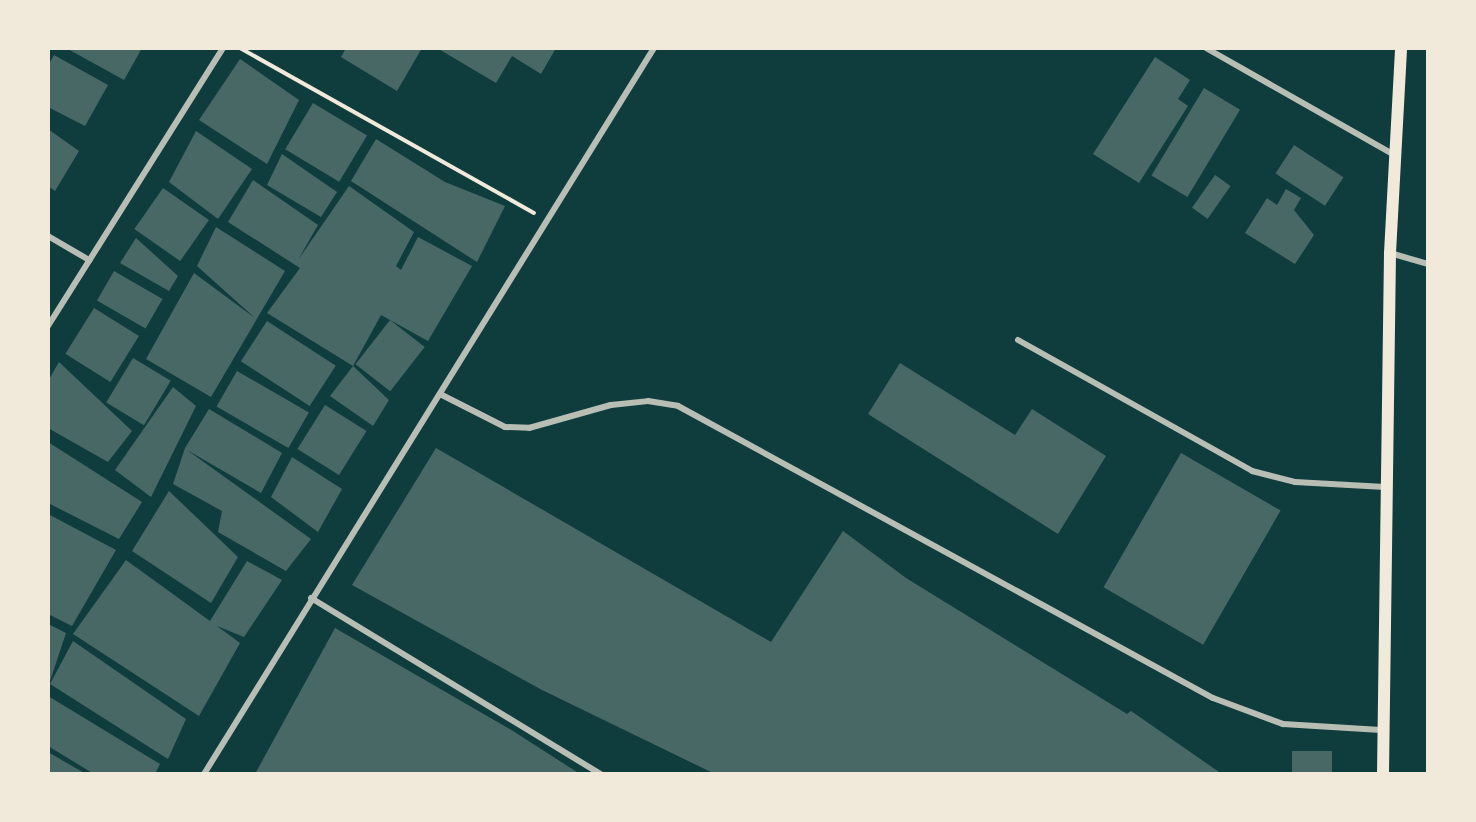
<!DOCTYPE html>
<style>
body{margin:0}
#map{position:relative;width:1476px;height:822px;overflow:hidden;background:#0f3d3e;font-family:"DejaVu Sans",sans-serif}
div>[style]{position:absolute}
.building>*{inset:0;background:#486865;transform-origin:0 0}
.path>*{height:4px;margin:-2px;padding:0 2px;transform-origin:2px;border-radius:2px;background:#f1e9da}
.minor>*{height:6px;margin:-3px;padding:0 3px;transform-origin:3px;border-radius:3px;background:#b8beb3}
.secondary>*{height:12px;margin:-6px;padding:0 6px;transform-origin:6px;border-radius:6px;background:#f1e9da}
span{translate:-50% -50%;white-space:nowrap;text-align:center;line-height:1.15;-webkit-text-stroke:4.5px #f1e9da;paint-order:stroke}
.frame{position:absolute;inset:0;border:50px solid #f1e9da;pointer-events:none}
</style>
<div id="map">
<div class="building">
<div style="clip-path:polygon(66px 48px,142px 48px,124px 80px)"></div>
<div style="clip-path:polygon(346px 48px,422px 48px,397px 91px,341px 57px)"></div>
<div style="clip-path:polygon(437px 48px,556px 48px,541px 74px,512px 56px,496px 83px)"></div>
<div style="clip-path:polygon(54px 55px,108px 85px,85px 126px,48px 107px,48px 66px)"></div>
<div style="clip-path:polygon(1155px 57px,1190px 80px,1178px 99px,1188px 106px,1139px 183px,1093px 154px)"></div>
<div style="clip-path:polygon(240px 59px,299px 100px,267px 164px,199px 120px)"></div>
<div style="left:1204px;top:88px;width:42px;height:102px;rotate:31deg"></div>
<div style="left:313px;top:103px;width:63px;height:54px;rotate:31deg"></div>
<div style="clip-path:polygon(48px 129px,79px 151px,55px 191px,48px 186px)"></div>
<div style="clip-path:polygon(196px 131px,252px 169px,218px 219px,169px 182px)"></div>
<div style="clip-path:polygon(376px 139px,445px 182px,505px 206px,477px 262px,351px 181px)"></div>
<div style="left:1294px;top:145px;width:59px;height:34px;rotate:33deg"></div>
<div style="clip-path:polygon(282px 154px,337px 192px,321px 217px,267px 185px)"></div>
<div style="left:1215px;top:175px;width:19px;height:40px;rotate:35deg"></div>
<div style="clip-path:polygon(253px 180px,318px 225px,298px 260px,349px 186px,414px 232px,396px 266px,401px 270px,418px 237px,472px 266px,428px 341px,381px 315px,353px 366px,267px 313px,300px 268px,228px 222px)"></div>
<div style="left:163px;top:188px;width:56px;height:50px;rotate:35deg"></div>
<div style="clip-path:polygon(1286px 189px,1301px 198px,1294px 210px,1314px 235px,1295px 264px,1245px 233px,1267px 198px,1277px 205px)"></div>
<div style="clip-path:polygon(216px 227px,285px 271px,211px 397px,146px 359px,194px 273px,255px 318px,197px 266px)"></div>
<div style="clip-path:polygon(136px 238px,178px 276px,169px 291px,120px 263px)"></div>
<div style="left:114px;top:271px;width:56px;height:34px;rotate:30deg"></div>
<div style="left:94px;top:308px;width:53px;height:54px;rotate:32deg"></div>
<div style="left:390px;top:320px;width:44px;height:56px;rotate:38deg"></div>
<div style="left:267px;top:321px;width:82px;height:48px;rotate:33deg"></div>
<div style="left:133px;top:358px;width:44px;height:52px;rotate:31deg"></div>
<div style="clip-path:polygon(59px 362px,132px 431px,108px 462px,48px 428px,48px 381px)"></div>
<div style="clip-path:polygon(900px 363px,1015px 435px,1032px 409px,1106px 456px,1058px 534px,868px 414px)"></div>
<div style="clip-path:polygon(353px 366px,389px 400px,373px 426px,330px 396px)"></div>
<div style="left:237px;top:371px;width:83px;height:41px;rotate:30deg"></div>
<div style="clip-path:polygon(173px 387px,196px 406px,151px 497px,115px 470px)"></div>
<div style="left:325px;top:405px;width:49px;height:52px;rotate:32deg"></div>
<div style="clip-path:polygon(209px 409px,282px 453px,261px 493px,187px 450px,311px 539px,286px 571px,218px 532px,222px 511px,173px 484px,185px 448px)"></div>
<div style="clip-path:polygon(48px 442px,142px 502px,119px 539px,48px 503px)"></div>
<div style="clip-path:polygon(436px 448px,771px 642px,843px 531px,906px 578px,1127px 714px,1131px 711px,1222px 774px,715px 774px,542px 690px,352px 585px)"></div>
<div style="left:1181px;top:453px;width:115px;height:155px;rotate:30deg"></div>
<div style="clip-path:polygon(292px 457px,342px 489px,318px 532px,271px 497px)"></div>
<div style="clip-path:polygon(169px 491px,238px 557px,211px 603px,132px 551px)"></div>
<div style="clip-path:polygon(48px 514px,116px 550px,72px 626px,48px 614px)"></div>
<div style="clip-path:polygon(126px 560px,210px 621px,247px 561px,282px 580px,244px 637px,217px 626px,240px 643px,199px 716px,73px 634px)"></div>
<div style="clip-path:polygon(48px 624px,66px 633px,48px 687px)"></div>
<div style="clip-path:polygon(335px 628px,513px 731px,580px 774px,255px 774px)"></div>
<div style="clip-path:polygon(73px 641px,186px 719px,168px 759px,50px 684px)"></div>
<div style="clip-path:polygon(48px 696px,160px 764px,155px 774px,94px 774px,48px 746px)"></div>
<div style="left:1332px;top:751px;width:23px;height:40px;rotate:90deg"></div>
<div style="clip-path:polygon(48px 752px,86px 774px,48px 774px)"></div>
</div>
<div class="path">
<div style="left:240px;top:48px;width:337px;rotate:29.3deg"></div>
</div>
<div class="minor">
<div style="left:1206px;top:48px;width:219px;rotate:29.6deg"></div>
<div style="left:48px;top:236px;width:48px;rotate:30.3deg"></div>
<div style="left:1390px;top:253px;width:40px;rotate:16deg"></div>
<div style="left:48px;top:326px;width:328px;rotate:-57.8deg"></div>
<div style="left:1018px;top:340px;width:268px;rotate:29.2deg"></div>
<div style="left:1252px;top:471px;width:44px;rotate:14.3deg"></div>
<div style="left:1295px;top:482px;width:90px;rotate:3.2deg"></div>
<div style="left:440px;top:394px;width:73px;rotate:26.9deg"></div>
<div style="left:505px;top:427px;width:24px;rotate:2deg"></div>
<div style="left:529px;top:428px;width:85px;rotate:-15.7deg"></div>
<div style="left:611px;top:405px;width:37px;rotate:-6deg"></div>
<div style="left:648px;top:401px;width:30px;rotate:9deg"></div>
<div style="left:678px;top:406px;width:609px;rotate:28.63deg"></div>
<div style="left:1213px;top:698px;width:75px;rotate:20.4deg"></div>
<div style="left:1283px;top:724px;width:98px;rotate:3.5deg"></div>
<div style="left:311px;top:598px;width:339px;rotate:31.3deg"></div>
<div style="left:204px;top:774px;width:854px;rotate:-58.21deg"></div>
</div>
<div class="secondary">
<div style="left:1383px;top:774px;width:521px;rotate:-89.23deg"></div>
<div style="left:1390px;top:253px;width:205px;rotate:-86.9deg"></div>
</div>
<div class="frame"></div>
</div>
